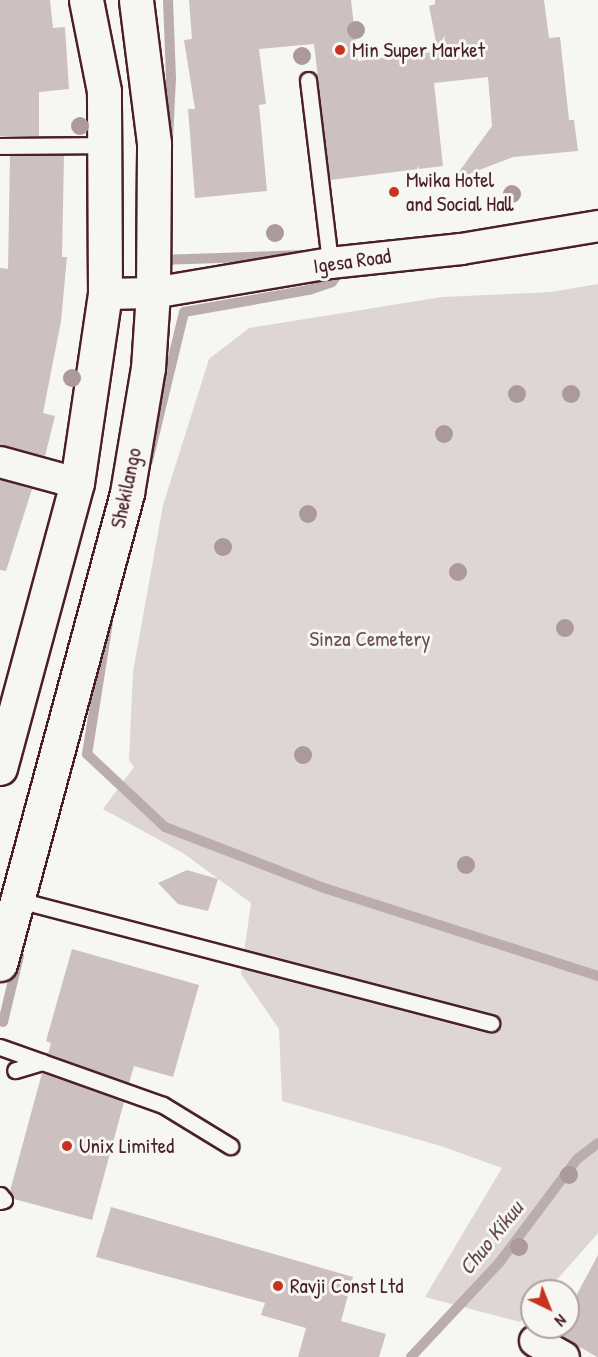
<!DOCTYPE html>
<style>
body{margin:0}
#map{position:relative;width:598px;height:1357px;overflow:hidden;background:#f6f6f2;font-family:"Patrick Hand",sans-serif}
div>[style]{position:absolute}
.green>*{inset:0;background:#ddd6d5}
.stream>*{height:10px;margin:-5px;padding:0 5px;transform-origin:5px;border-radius:5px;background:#bbadae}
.building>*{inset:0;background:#ccc1c0}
.roads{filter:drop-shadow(2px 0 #4a1f2b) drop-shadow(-2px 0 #4a1f2b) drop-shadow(0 2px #4a1f2b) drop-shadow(0 -2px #4a1f2b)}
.lane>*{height:15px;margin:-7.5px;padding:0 7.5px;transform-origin:7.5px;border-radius:7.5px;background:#f6f6f2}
.street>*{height:30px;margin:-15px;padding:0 15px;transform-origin:15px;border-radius:15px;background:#f6f6f2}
.secondary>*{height:33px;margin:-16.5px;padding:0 16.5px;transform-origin:16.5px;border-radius:16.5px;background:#f6f6f2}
.trees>*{width:18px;height:18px;margin:-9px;border-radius:50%;background:#ac999c}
.dots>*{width:16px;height:16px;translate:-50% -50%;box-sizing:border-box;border:3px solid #f6f6f2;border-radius:50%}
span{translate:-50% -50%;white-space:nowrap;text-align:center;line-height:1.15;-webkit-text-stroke:6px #f6f6f2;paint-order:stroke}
.poi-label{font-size:21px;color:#4a1f2b}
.left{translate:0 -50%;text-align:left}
.street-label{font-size:21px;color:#4a1f2b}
.park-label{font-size:21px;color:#6f4d56}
.water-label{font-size:22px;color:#6c4a52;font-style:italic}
.north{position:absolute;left:520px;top:1279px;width:60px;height:60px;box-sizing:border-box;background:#f6f6f2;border:2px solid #b1a0a2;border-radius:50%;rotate:137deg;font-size:16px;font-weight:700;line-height:24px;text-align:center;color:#4a1f2b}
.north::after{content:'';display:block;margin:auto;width:21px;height:27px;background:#c8321e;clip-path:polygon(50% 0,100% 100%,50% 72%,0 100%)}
</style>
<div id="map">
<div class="green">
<div style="clip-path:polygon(598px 284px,598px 1233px,547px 1291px,532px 1291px,532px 1308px,520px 1322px,425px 1297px,502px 1168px,441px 1146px,282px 1101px,279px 1029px,241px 974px,251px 903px,183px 853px,103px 809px,134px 767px,129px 760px,133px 672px,163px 505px,209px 359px,249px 328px,442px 297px,551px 292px)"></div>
</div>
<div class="stream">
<div style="left:168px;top:0;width:78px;rotate:87.8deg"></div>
<div style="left:171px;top:78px;width:62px;rotate:92.8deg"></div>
<div style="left:161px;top:255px;width:5px;rotate:101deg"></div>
<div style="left:160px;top:260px;width:144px;rotate:-2deg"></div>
<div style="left:148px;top:461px;width:153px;rotate:-76.4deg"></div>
<div style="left:184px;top:312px;width:127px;rotate:-10deg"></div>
<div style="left:309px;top:290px;width:24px;rotate:-19deg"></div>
<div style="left:332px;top:282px;width:19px;rotate:-54deg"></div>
<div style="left:108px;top:622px;width:134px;rotate:99deg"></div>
<div style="left:87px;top:754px;width:107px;rotate:43.1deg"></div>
<div style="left:165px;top:827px;width:167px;rotate:21deg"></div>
<div style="left:321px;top:887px;width:291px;rotate:17.8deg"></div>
<div style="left:3px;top:1022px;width:68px;rotate:-76.4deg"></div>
<div style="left:411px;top:1357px;width:129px;rotate:-46.9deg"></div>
<div style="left:499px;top:1263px;width:130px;rotate:-53.1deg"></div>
<div style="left:577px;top:1159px;width:26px;rotate:-37deg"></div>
</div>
<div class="building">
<div style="clip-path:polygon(0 0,50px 0,53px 28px,65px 27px,69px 89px,39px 92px,39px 136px,0 136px)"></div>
<div style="clip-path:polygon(189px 0,351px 0,358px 61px,433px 52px,432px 42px,436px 42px,429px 6px,435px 4px,435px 0,544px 0,549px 38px,560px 37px,569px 120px,574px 120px,578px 151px,513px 157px,453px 180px,492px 126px,488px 77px,434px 83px,443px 166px,330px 180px,314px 44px,259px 49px,266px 104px,259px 105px,267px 191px,195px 198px,188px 109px,195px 109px,184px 40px,192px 39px)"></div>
<div style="clip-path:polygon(64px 155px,62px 257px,67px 257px,61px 321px,43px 413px,55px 416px,45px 456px,0 445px,0 268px,8px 269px,10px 156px)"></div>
<div style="clip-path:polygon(0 480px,32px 489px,6px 571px,0 570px)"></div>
<div style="clip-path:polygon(187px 870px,218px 879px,208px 911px,178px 904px,158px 883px)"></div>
<div style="clip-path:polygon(72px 949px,199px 985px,173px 1077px,134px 1066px,129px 1083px,48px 1054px,51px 1043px,46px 1041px)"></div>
<div style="clip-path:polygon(42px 1073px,124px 1102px,92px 1220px,14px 1199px,10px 1191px)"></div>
<div style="clip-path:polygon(111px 1207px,353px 1277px,341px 1321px,386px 1334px,379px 1357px,298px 1357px,306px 1328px,261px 1315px,265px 1303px,96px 1257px)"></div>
<div style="clip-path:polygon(598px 1255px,598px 1357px,597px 1357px,556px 1333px,560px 1327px,568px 1327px,568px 1311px)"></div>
</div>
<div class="roads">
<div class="lane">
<div style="left:308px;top:80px;width:184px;rotate:83.1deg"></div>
<div style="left:0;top:146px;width:107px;rotate:-0.5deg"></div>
<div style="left:18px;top:900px;width:489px;rotate:14.6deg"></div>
<div style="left:0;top:1047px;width:45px;rotate:19.7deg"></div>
<div style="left:42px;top:1062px;width:28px;rotate:163deg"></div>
<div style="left:42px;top:1062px;width:128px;rotate:19.6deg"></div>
<div style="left:163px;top:1105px;width:79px;rotate:31.5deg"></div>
<div style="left:0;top:1195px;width:6px;rotate:51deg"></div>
<div style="left:4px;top:1200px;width:4px;rotate:166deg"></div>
</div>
<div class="street">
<div style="left:105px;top:294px;width:48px;rotate:-1.2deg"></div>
<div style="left:153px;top:293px;width:180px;rotate:-9.6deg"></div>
<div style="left:330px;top:263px;width:132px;rotate:-6.1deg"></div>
<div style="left:461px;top:249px;width:139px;rotate:-9.5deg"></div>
<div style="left:0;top:462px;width:80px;rotate:15.3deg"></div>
<div style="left:535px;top:1341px;width:33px;rotate:29deg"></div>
</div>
<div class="secondary">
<div style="left:0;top:768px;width:295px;rotate:-74.9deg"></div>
<div style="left:77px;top:483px;width:191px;rotate:-81.6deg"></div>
<div style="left:105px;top:294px;width:203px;rotate:-90.3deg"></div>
<div style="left:104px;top:91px;width:93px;rotate:-101.2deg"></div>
<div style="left:0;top:964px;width:488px;rotate:-74.9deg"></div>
<div style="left:127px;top:493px;width:127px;rotate:-80.5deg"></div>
<div style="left:148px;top:368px;width:75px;rotate:-86.2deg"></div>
<div style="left:153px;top:293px;width:150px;rotate:-89.6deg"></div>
<div style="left:154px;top:143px;width:144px;rotate:-97.2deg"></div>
</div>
</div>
<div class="trees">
<div style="left:356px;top:30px"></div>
<div style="left:302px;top:56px"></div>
<div style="left:80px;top:126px"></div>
<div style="left:512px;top:194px"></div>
<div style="left:275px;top:233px"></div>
<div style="left:72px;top:378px"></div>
<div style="left:517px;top:394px"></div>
<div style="left:571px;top:394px"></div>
<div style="left:444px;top:434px"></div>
<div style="left:308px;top:514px"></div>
<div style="left:223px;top:547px"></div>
<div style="left:458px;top:572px"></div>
<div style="left:565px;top:628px"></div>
<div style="left:303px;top:755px"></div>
<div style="left:466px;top:865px"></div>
<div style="left:569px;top:1175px"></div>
<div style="left:519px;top:1247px"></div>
</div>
<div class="dots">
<div style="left:340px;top:50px;background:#c8321e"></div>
<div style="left:394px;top:192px;background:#c8321e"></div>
<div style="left:67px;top:1146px;background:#c8321e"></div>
<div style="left:278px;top:1286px;background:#c8321e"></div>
</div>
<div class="poi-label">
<span class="left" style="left:352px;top:50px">Min Super Market</span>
<span class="left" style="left:406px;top:192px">Mwika Hotel<br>and Social Hall</span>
<span class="left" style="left:79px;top:1146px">Unix Limited</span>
<span class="left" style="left:290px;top:1286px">Ravji Const Ltd</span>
</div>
<div class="street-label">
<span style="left:352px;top:261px;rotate:-8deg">Igesa Road</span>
<span style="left:126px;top:488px;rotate:-78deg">Shekilango</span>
</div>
<div class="park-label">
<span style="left:370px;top:639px">Sinza Cemetery</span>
</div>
<div class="water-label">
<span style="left:491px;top:1238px;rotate:-51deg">Chuo Kikuu</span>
</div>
<div class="north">N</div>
</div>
